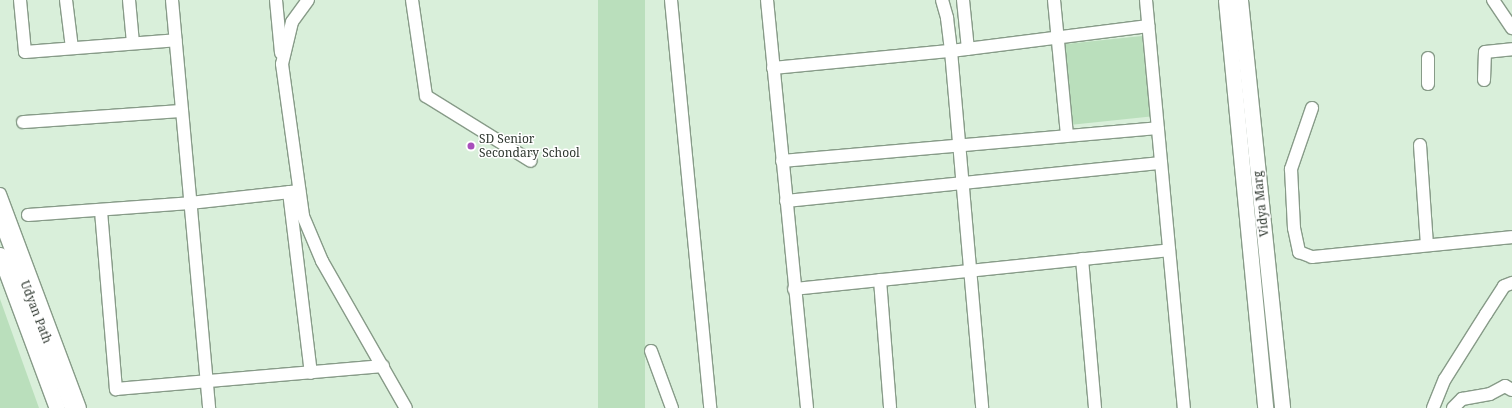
<!DOCTYPE html>
<style>
body{margin:0}
#map{position:relative;width:1512px;height:408px;overflow:hidden;background:#d9efda;font-family:"Noto Serif",serif}
div>[style]{position:absolute}
.green>*{inset:0;background:#badfbc;transform-origin:0 0}
.roads{filter:drop-shadow(1px 0 #879b88) drop-shadow(-1px 0 #879b88) drop-shadow(0 1px #879b88) drop-shadow(0 -1px #879b88)}
.minor>*{height:12px;margin:-6px;padding:0 6px;transform-origin:6px;border-radius:6px;background:#fff}
.major>*{height:15px;margin:-7.5px;padding:0 7.5px;transform-origin:7.5px;border-radius:7.5px;background:#fff}
.dots>*{width:11px;height:11px;translate:-50% -50%;box-sizing:border-box;border:2px solid #fff;border-radius:50%}
span{translate:-50% -50%;white-space:nowrap;text-align:center;line-height:1.15;-webkit-text-stroke:3px #fff;paint-order:stroke}
.poi-label{font-size:12px;color:#2e372f}
.left{translate:0 -50%;text-align:left}
.street-label{font-size:12px;color:#2e372f}
</style>
<div id="map">
<div class="green">
<div style="left:598px;top:0;width:47px;height:410px"></div>
<div style="left:1142px;top:36px;width:81px;height:79px;rotate:84deg"></div>
<div style="clip-path:polygon(0 299px,39px 408px,0 408px)"></div>
</div>
<div class="roads">
<div class="minor">
<div style="left:20px;top:0;width:52px;rotate:84.5deg"></div>
<div style="left:25px;top:52px;width:151px;rotate:-4.5deg"></div>
<div style="left:66px;top:0;width:48px;rotate:82.9deg"></div>
<div style="left:129px;top:0;width:43px;rotate:84.7deg"></div>
<div style="left:172px;top:0;width:410px;rotate:84.8deg"></div>
<div style="left:276px;top:0;width:53px;rotate:84.6deg"></div>
<div style="left:308px;top:0;width:27px;rotate:126deg"></div>
<div style="left:292px;top:22px;width:43px;rotate:103.4deg"></div>
<div style="left:282px;top:64px;width:153px;rotate:82.1deg"></div>
<div style="left:303px;top:216px;width:49px;rotate:67.1deg"></div>
<div style="left:322px;top:261px;width:169px;rotate:60.3deg"></div>
<div style="left:412px;top:0;width:97px;rotate:81.7deg"></div>
<div style="left:426px;top:96px;width:123px;rotate:31.8deg"></div>
<div style="left:671px;top:0;width:410px;rotate:84.5deg"></div>
<div style="left:767px;top:0;width:410px;rotate:84.4deg"></div>
<div style="left:942px;top:0;width:19px;rotate:74deg"></div>
<div style="left:947px;top:18px;width:33px;rotate:83deg"></div>
<div style="left:951px;top:51px;width:358px;rotate:85deg"></div>
<div style="left:963px;top:0;width:49px;rotate:84.2deg"></div>
<div style="left:1054px;top:0;width:136px;rotate:84.5deg"></div>
<div style="left:1146px;top:0;width:410px;rotate:84.7deg"></div>
<div style="left:1493px;top:0;width:34px;rotate:56deg"></div>
<div style="left:1428px;top:58px;width:26px;rotate:90deg"></div>
<div style="left:773px;top:68px;width:179px;rotate:-5.5deg"></div>
<div style="left:951px;top:51px;width:199px;rotate:-7.2deg"></div>
<div style="left:1484px;top:80px;width:28px;rotate:-88deg"></div>
<div style="left:1485px;top:52px;width:27px;rotate:-6deg"></div>
<div style="left:1312px;top:108px;width:65px;rotate:109deg"></div>
<div style="left:1291px;top:169px;width:59px;rotate:87.1deg"></div>
<div style="left:1294px;top:228px;width:25px;rotate:78deg"></div>
<div style="left:1299px;top:252px;width:14px;rotate:21deg"></div>
<div style="left:1312px;top:257px;width:201px;rotate:-5.7deg"></div>
<div style="left:23px;top:122px;width:159px;rotate:-4deg"></div>
<div style="left:1420px;top:145px;width:100px;rotate:86deg"></div>
<div style="left:782px;top:161px;width:377px;rotate:-5deg"></div>
<div style="left:289px;top:192px;width:182px;rotate:83.1deg"></div>
<div style="left:0;top:194px;width:228px;rotate:69.5deg"></div>
<div style="left:786px;top:201px;width:377px;rotate:-5.8deg"></div>
<div style="left:101px;top:211px;width:179px;rotate:85.2deg"></div>
<div style="left:116px;top:389px;width:268px;rotate:-4.9deg"></div>
<div style="left:28px;top:215px;width:162px;rotate:-4.2deg"></div>
<div style="left:190px;top:203px;width:110px;rotate:-6.3deg"></div>
<div style="left:1082px;top:259px;width:150px;rotate:85deg"></div>
<div style="left:880px;top:280px;width:128px;rotate:85.5deg"></div>
<div style="left:794px;top:289px;width:377px;rotate:-5.9deg"></div>
<div style="left:651px;top:351px;width:61px;rotate:69.8deg"></div>
<div style="left:1433px;top:408px;width:31px;rotate:-68deg"></div>
<div style="left:1445px;top:379px;width:77px;rotate:-57.8deg"></div>
<div style="left:1486px;top:314px;width:33px;rotate:-57deg"></div>
<div style="left:1504px;top:286px;width:9px;rotate:-21deg"></div>
<div style="left:1453px;top:408px;width:13px;rotate:-45deg"></div>
<div style="left:1462px;top:399px;width:28px;rotate:-10deg"></div>
<div style="left:1490px;top:394px;width:17px;rotate:-28deg"></div>
<div style="left:1505px;top:386px;width:8px;rotate:30deg"></div>
</div>
<div class="major">
<div style="left:1226px;top:0;width:410px;rotate:84.5deg"></div>
<div style="left:1240px;top:0;width:410px;rotate:84.1deg"></div>
<div style="left:0;top:217px;width:204px;rotate:69.3deg"></div>
<div style="left:0;top:255px;width:163px;rotate:69.6deg"></div>
</div>
</div>
<div class="dots">
<div style="left:471px;top:146px;background:#a84fbb"></div>
</div>
<div class="poi-label">
<span class="left" style="left:479px;top:146px">SD Senior<br>Secondary School</span>
</div>
<div class="street-label">
<span style="left:1261px;top:204px;rotate:-96deg">Vidya Marg</span>
<span style="left:36px;top:312px;rotate:69deg">Udyan Path</span>
</div>
</div>
